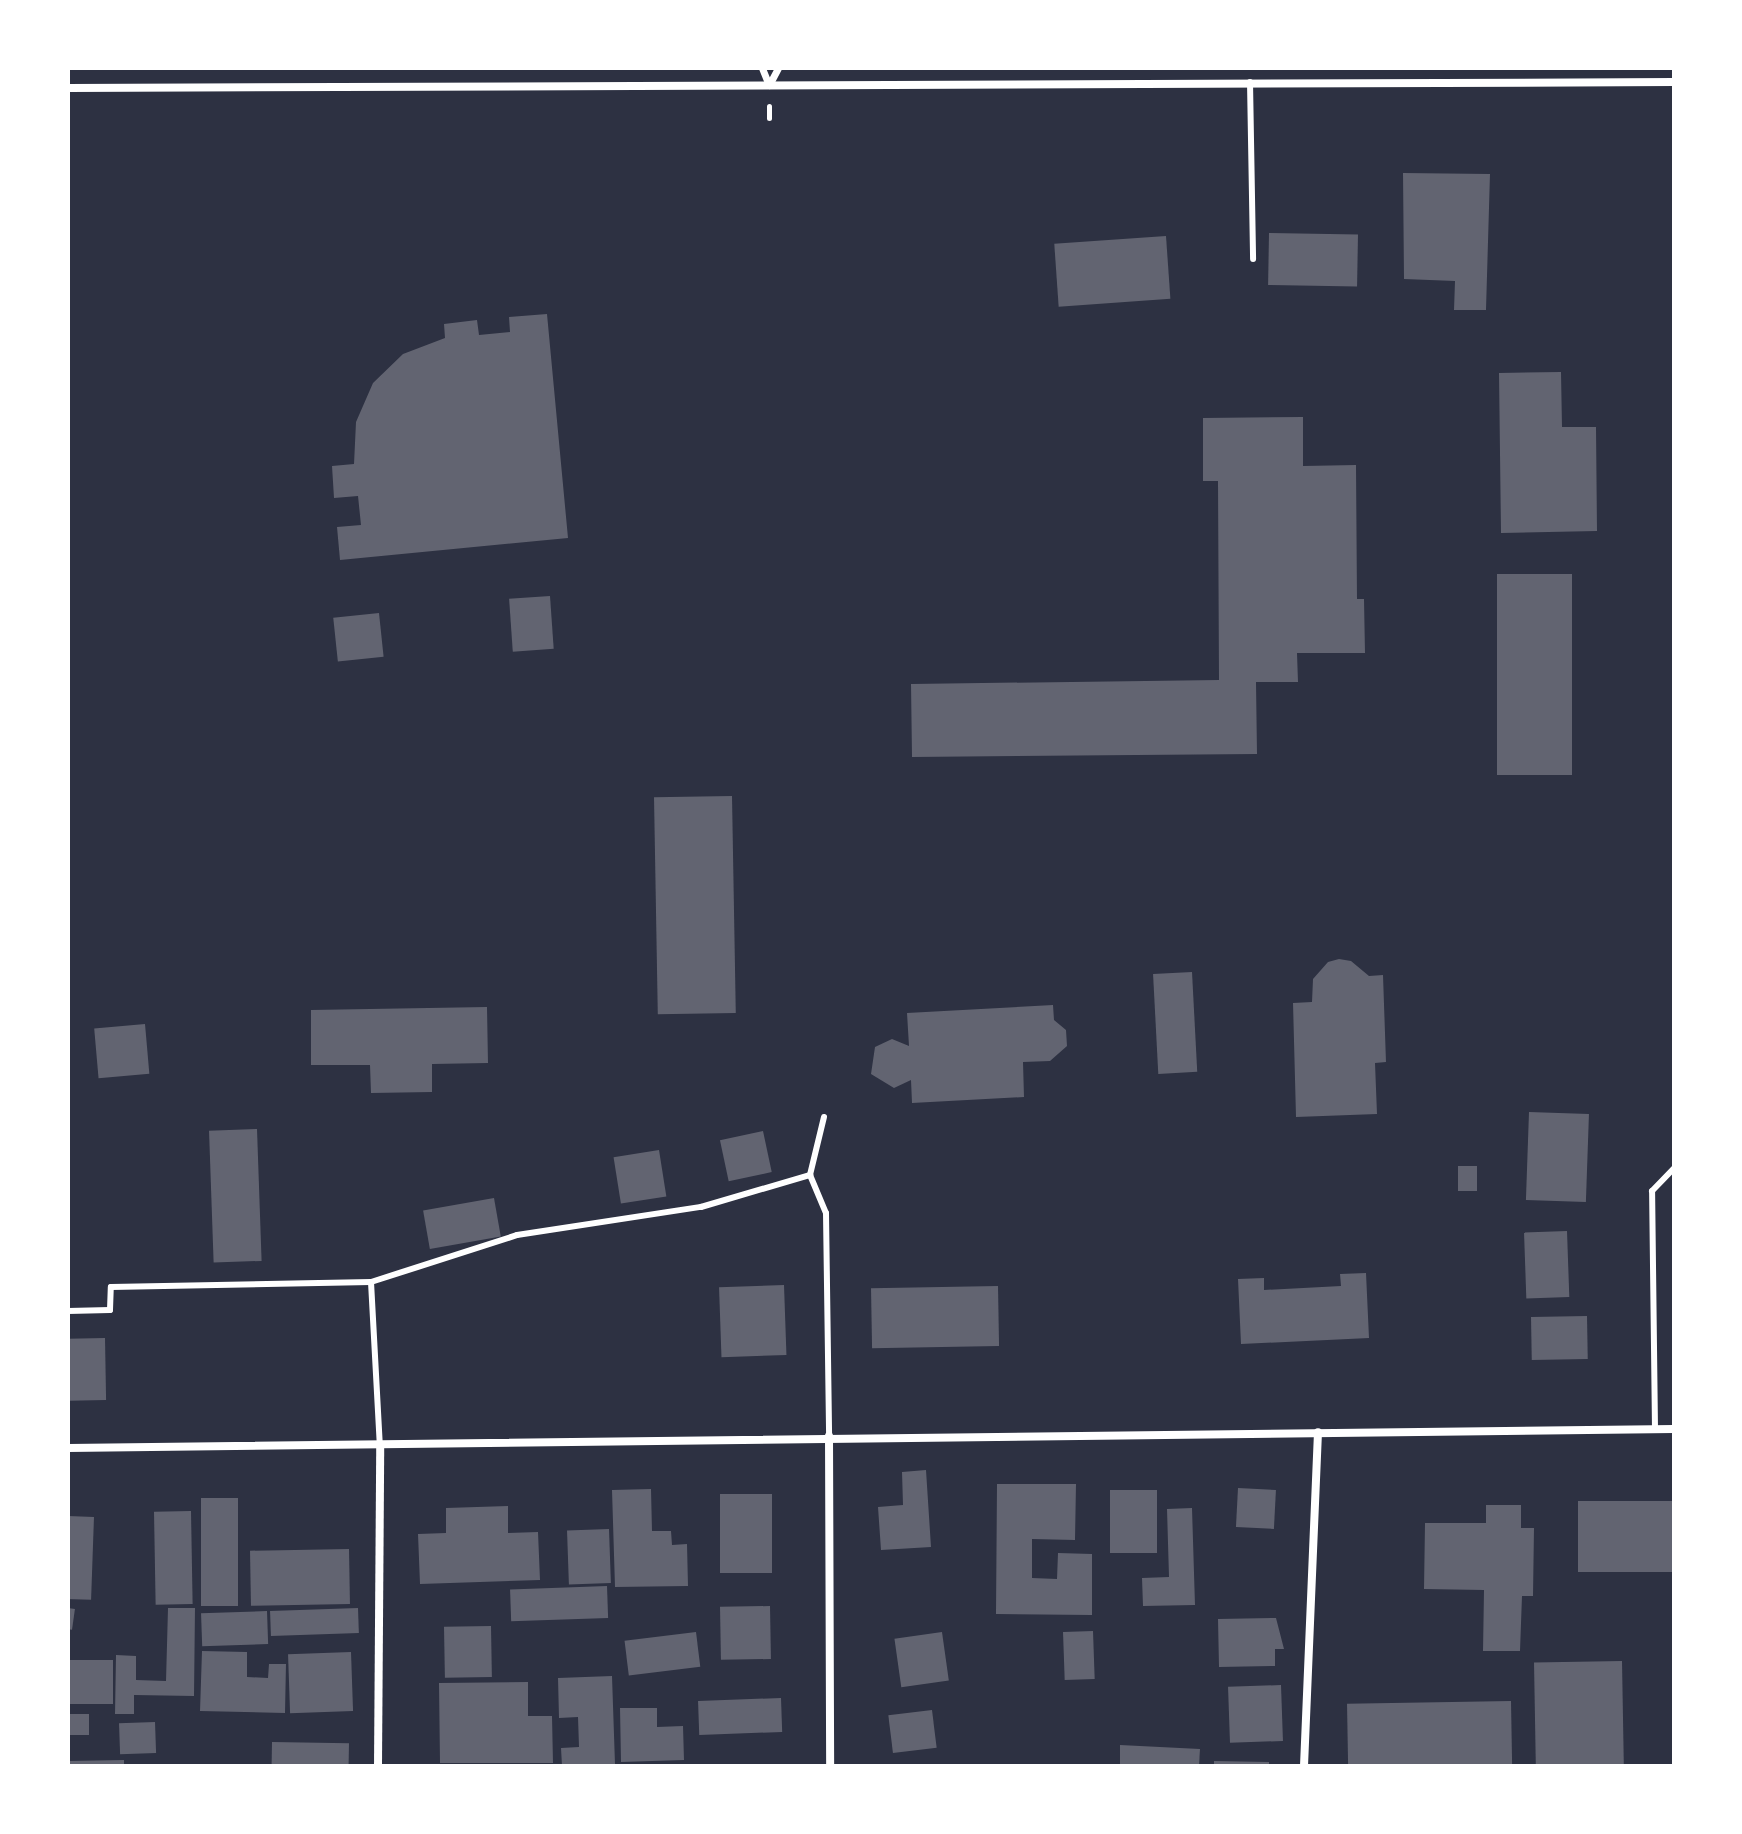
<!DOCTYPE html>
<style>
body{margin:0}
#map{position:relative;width:1742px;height:1834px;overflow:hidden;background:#2d3142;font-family:"Libre Baskerville",serif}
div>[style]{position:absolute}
.building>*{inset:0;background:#626471;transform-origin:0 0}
.path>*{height:5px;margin:-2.5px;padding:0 2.5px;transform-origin:2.5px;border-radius:2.5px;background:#fff}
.service>*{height:6px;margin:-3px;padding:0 3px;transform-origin:3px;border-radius:3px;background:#fff}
.pedestrian>*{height:7px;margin:-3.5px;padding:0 3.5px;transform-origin:3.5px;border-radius:3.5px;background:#fff}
.minor>*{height:8px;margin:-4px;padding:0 4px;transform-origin:4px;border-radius:4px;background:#fff}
span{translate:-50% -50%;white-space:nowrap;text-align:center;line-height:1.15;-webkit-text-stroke:7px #fff;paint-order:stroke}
.frame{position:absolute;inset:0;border:70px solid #fff;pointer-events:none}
</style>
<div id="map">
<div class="building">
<div style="clip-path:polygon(1403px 173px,1490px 174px,1486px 310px,1454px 310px,1455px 281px,1404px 279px)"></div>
<div style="left:1269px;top:233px;width:89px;height:52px;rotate:1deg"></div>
<div style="left:1166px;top:236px;width:63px;height:112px;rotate:86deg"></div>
<div style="clip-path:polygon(547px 314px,568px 538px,340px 560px,337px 527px,361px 525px,358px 496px,334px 498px,332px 466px,354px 464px,356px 422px,373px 383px,403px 354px,445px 338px,444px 324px,477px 320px,479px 335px,510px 332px,509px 317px)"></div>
<div style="clip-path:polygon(1561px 372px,1562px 427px,1596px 427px,1597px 531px,1501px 533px,1499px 373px)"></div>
<div style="clip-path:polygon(1303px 417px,1303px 466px,1356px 465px,1357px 599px,1364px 599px,1365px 653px,1297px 653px,1298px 682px,1256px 682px,1257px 754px,912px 757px,911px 684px,1219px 680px,1218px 481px,1203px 481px,1203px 418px)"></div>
<div style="left:1497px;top:574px;width:75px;height:201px"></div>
<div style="left:550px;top:596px;width:53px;height:41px;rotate:86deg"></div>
<div style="left:379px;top:613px;width:44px;height:46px;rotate:84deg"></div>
<div style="left:732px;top:796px;width:217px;height:78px;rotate:89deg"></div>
<div style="clip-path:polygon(1339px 959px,1351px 961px,1369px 976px,1383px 975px,1386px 1062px,1375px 1063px,1377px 1114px,1296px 1117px,1293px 1003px,1312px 1002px,1313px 979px,1328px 962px)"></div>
<div style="left:1192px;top:972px;width:100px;height:39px;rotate:87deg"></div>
<div style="clip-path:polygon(1053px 1005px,1054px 1020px,1066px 1030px,1067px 1046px,1050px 1061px,1023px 1062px,1024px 1097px,912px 1103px,911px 1080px,894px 1088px,871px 1074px,875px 1047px,892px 1039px,909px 1046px,907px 1013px)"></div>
<div style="clip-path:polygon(487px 1007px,488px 1063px,432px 1064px,432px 1092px,371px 1093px,370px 1065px,311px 1065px,311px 1010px)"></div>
<div style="left:145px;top:1024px;width:50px;height:51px;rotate:85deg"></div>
<div style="left:1529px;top:1112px;width:60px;height:88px;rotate:2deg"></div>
<div style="left:257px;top:1129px;width:132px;height:48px;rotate:88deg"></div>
<div style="left:763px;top:1131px;width:42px;height:44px;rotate:78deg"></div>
<div style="left:659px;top:1150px;width:47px;height:46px;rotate:81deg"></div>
<div style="left:1458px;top:1166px;width:19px;height:25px"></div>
<div style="left:494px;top:1198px;width:39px;height:72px;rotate:80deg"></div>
<div style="left:1567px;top:1231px;width:66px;height:43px;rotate:88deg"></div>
<div style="clip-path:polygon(1366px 1273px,1369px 1338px,1241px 1344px,1238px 1279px,1264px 1278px,1264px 1290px,1341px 1286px,1340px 1274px)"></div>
<div style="left:784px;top:1285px;width:70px;height:65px;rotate:88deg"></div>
<div style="left:998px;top:1286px;width:60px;height:127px;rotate:89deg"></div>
<div style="left:1587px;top:1316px;width:43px;height:56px;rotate:89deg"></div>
<div style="left:105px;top:1338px;width:62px;height:37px;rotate:89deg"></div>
<div style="clip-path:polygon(926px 1470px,931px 1547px,881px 1550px,878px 1507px,903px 1505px,902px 1472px)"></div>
<div style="clip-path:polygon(997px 1484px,1076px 1484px,1075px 1540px,1032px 1539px,1032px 1578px,1057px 1579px,1058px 1553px,1092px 1554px,1092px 1615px,996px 1614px)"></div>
<div style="left:1238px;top:1488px;width:38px;height:39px;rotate:3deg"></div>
<div style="clip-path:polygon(651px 1489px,652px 1531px,671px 1531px,672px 1545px,687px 1544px,688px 1586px,615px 1587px,612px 1490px)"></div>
<div style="left:1110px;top:1490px;width:47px;height:63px"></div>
<div style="left:772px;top:1494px;width:79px;height:52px;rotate:90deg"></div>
<div style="left:201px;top:1498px;width:37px;height:108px"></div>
<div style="left:1674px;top:1501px;width:71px;height:96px;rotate:90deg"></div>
<div style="clip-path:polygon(1486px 1505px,1521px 1505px,1521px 1528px,1534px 1528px,1533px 1596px,1522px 1596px,1520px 1651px,1483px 1651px,1484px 1590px,1424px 1589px,1425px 1523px,1486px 1523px)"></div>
<div style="clip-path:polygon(508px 1506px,508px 1533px,538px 1532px,540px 1580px,420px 1584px,418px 1534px,446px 1533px,446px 1508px)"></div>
<div style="clip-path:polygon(1192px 1508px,1195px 1605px,1143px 1606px,1142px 1578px,1169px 1577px,1167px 1509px)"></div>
<div style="left:191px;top:1511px;width:93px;height:37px;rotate:89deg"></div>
<div style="left:68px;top:1516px;width:26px;height:83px;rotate:2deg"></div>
<div style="left:609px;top:1529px;width:54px;height:42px;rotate:88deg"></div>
<div style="left:349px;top:1549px;width:55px;height:99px;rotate:89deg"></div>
<div style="left:607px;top:1586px;width:32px;height:97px;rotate:88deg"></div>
<div style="left:770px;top:1606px;width:53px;height:50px;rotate:89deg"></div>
<div style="left:68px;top:1608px;width:7px;height:21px;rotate:8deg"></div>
<div style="clip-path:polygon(168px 1608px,195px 1608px,194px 1696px,134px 1695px,134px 1714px,115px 1714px,116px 1655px,136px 1656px,136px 1680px,166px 1681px)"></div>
<div style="left:358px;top:1608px;width:25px;height:88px;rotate:88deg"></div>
<div style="left:267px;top:1611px;width:33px;height:66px;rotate:88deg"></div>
<div style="clip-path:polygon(1276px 1618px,1284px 1649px,1275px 1649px,1275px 1666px,1219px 1667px,1218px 1619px)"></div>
<div style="left:491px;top:1626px;width:51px;height:47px;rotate:89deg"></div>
<div style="left:1093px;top:1631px;width:48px;height:30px;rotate:88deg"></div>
<div style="left:696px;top:1632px;width:35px;height:72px;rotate:83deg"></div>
<div style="left:942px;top:1632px;width:49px;height:48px;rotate:82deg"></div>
<div style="clip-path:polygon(202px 1651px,247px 1652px,247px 1677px,268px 1678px,269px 1664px,286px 1664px,285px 1713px,200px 1711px)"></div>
<div style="left:351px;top:1652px;width:59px;height:63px;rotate:88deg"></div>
<div style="left:68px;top:1660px;width:45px;height:44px"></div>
<div style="left:1622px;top:1661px;width:105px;height:88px;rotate:89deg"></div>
<div style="clip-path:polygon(612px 1676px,615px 1764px,562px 1766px,561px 1748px,579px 1747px,578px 1717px,559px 1718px,558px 1678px)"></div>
<div style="clip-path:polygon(528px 1682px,528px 1716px,552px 1716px,553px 1763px,440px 1763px,439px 1683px)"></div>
<div style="left:1281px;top:1685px;width:56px;height:53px;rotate:88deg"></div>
<div style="left:781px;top:1698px;width:34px;height:83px;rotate:88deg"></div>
<div style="left:1511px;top:1701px;width:65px;height:164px;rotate:89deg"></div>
<div style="clip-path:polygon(620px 1708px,657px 1708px,657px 1727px,683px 1726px,684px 1760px,621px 1762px)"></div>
<div style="left:932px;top:1710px;width:38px;height:44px;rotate:83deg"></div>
<div style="left:68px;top:1714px;width:21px;height:21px"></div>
<div style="left:155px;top:1722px;width:31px;height:36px;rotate:88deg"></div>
<div style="left:272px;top:1742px;width:77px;height:24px;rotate:1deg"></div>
<div style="clip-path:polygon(1120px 1745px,1200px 1749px,1199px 1766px,1120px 1766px)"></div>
<div style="clip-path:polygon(124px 1760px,124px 1766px,68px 1766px,68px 1761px)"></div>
<div style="clip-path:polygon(1214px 1761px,1269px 1762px,1269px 1766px,1214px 1766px)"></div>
</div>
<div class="path">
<div style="left:769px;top:106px;width:12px;rotate:90deg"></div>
</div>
<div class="service">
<div style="left:1250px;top:82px;width:177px;rotate:89deg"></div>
<div style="left:824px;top:1117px;width:60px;rotate:103.6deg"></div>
<div style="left:810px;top:1175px;width:41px;rotate:67.2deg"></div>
<div style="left:826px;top:1213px;width:223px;rotate:89.2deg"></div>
<div style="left:371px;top:1282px;width:164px;rotate:86.9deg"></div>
<div style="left:68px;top:1311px;width:42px;rotate:-1.4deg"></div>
<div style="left:110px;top:1310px;width:23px;rotate:-88deg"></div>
<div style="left:111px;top:1287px;width:260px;rotate:-1.1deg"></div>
<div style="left:371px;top:1282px;width:153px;rotate:-17.8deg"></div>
<div style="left:517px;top:1235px;width:186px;rotate:-8.7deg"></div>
<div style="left:701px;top:1207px;width:114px;rotate:-16.4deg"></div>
<div style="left:1655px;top:1429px;width:238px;rotate:-90.7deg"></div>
<div style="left:1652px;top:1191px;width:32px;rotate:-46deg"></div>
</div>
<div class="pedestrian">
<div style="left:762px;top:68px;width:18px;rotate:68deg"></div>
<div style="left:769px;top:85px;width:19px;rotate:-62deg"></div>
</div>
<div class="minor">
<div style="left:68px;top:88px;width:1606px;rotate:-0.21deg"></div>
<div style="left:829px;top:1436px;width:330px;rotate:89.8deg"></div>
<div style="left:68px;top:1448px;width:1606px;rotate:-0.68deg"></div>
<div style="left:378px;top:1766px;width:320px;rotate:-89.6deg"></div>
<div style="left:1304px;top:1766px;width:334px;rotate:-87.6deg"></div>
</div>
<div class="frame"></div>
</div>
